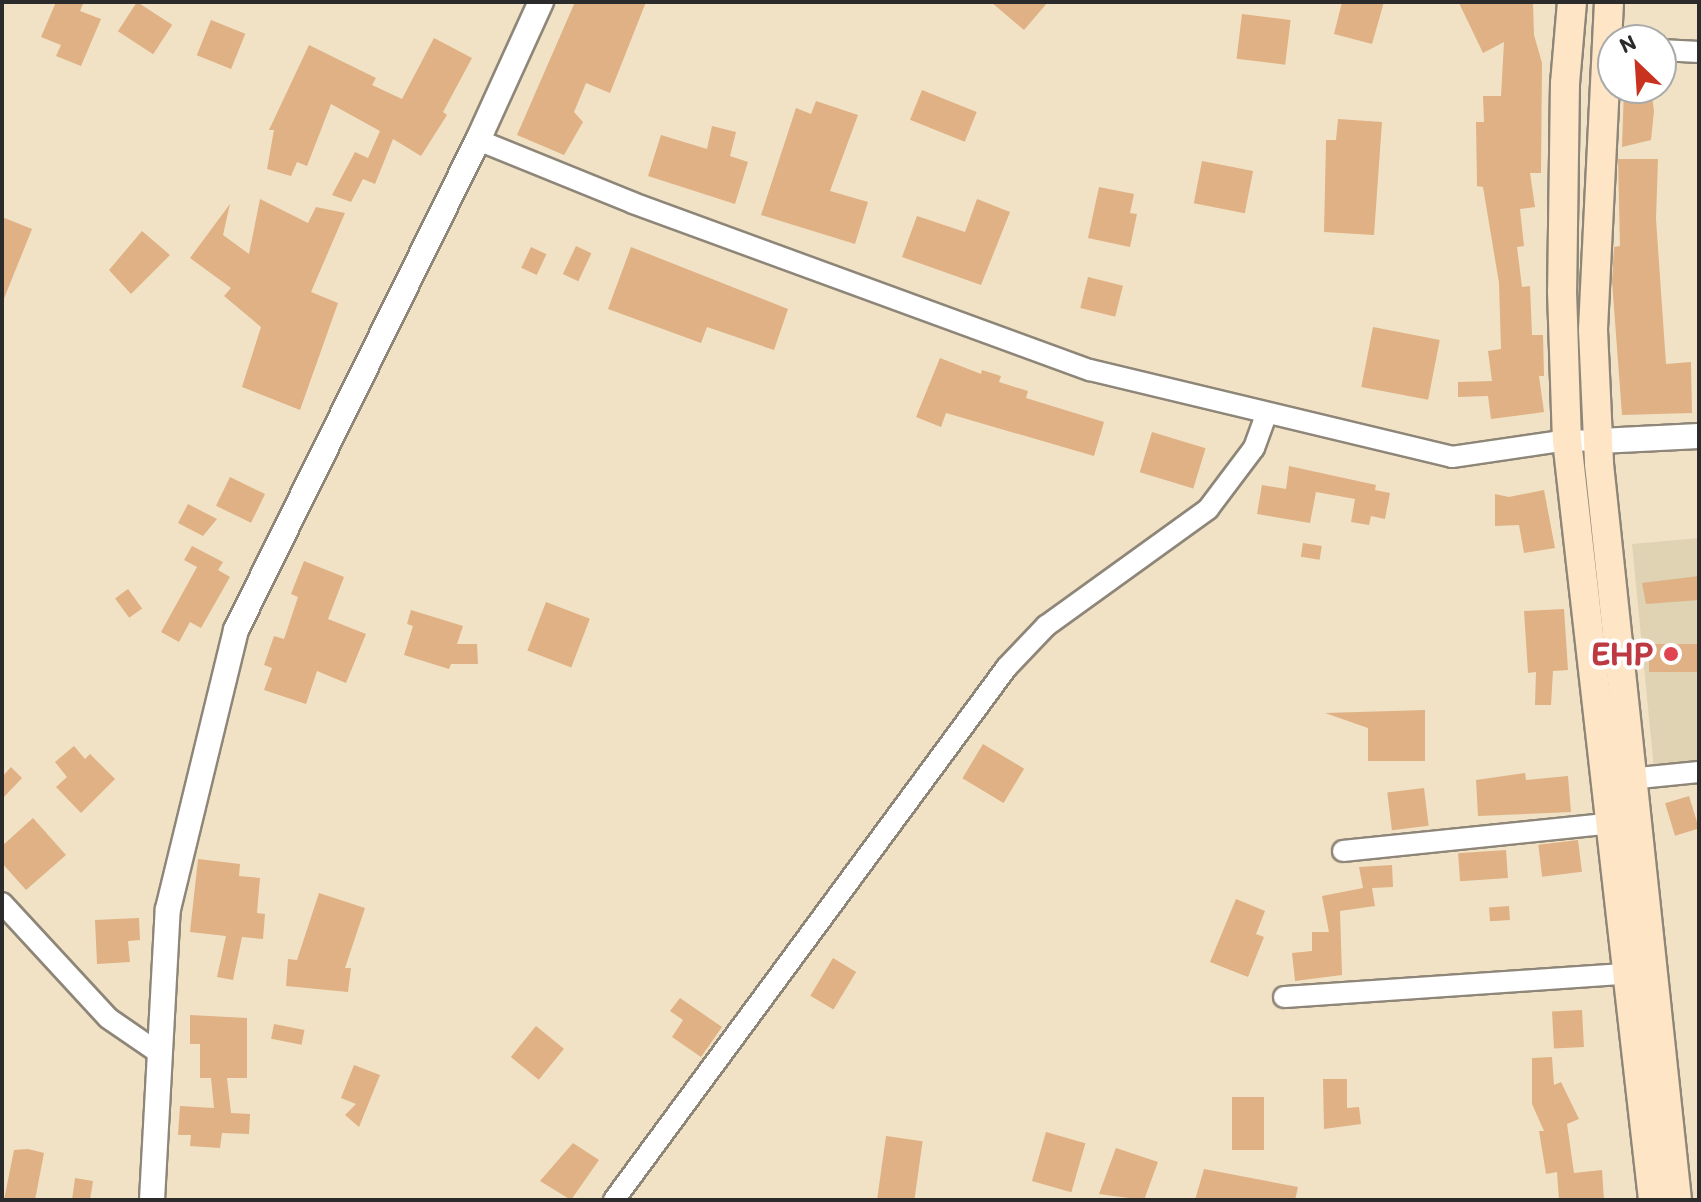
<!DOCTYPE html>
<style>
body{margin:0}
#map{position:relative;width:1701px;height:1202px;overflow:hidden;background:#f1e2c6;font-family:Itim,sans-serif}
div>[style]{position:absolute}
.built>*{inset:0;background:#dfd3b4}
.building>*{inset:0;background:#dfb184;transform-origin:0 0}
.roads{filter:drop-shadow(2px 0 #8e8678) drop-shadow(-2px 0 #8e8678) drop-shadow(0 2px #8e8678) drop-shadow(0 -2px #8e8678)}
.minor>*{height:20px;margin:-10px;padding:0 10px;transform-origin:10px;border-radius:10px;background:#fff}
.tertiary>*{height:24px;margin:-12px;padding:0 12px;transform-origin:12px;border-radius:12px;background:#fff}
.secondary>*{height:28px;margin:-14px;padding:0 14px;transform-origin:14px;border-radius:14px;background:#fde5c5}
.dots>*{width:22px;height:22px;translate:-50% -50%;box-sizing:border-box;border:4px solid #fff;border-radius:50%}
span{translate:-50% -50%;white-space:nowrap;text-align:center;line-height:1.15;-webkit-text-stroke:8px #fff;paint-order:stroke}
.health-label{font-size:34px;color:#be3a42;font-weight:700}
.right{translate:-100% -50%;text-align:right}
.frame{position:absolute;inset:0;border:4px solid #2b2b2b;pointer-events:none}
.north{position:absolute;left:1597px;top:24px;width:80px;height:80px;box-sizing:border-box;background:#fff;border:2px solid #aaa;border-radius:50%;rotate:335deg;font-size:22px;font-weight:700;line-height:32px;text-align:center;color:#2b2b2b}
.north::after{content:'';display:block;margin:auto;width:28px;height:36px;background:#c8321e;clip-path:polygon(50% 0,100% 100%,50% 72%,0 100%)}
</style>
<div id="map">
<div class="built">
<div style="clip-path:polygon(1699px 538px,1699px 764px,1654px 769px,1632px 544px)"></div>
</div>
<div class="building">
<div style="clip-path:polygon(56px 2px,84px 2px,80px 11px,101px 19px,81px 66px,56px 56px,61px 45px,41px 37px)"></div>
<div style="left:137px;top:2px;width:42px;height:35px;rotate:33deg"></div>
<div style="clip-path:polygon(575px 2px,646px 2px,610px 93px,586px 83px,574px 112px,583px 122px,564px 155px,517px 135px)"></div>
<div style="clip-path:polygon(991px 2px,1048px 2px,1024px 30px)"></div>
<div style="clip-path:polygon(1342px 2px,1384px 2px,1372px 44px,1334px 34px)"></div>
<div style="clip-path:polygon(1533px 2px,1534px 35px,1542px 63px,1541px 173px,1530px 173px,1535px 207px,1520px 209px,1524px 246px,1517px 247px,1522px 287px,1530px 286px,1532px 335px,1543px 335px,1544px 376px,1539px 376px,1544px 412px,1491px 419px,1488px 396px,1458px 397px,1458px 382px,1492px 381px,1488px 351px,1501px 349px,1499px 283px,1483px 187px,1477px 186px,1476px 122px,1484px 122px,1483px 96px,1501px 96px,1504px 42px,1483px 53px,1459px 3px)"></div>
<div style="left:1242px;top:14px;width:49px;height:45px;rotate:7deg"></div>
<div style="left:211px;top:20px;width:37px;height:38px;rotate:22deg"></div>
<div style="clip-path:polygon(434px 38px,472px 58px,443px 112px,447px 115px,421px 156px,393px 139px,375px 184px,363px 179px,351px 202px,332px 195px,355px 152px,368px 158px,380px 131px,331px 104px,307px 166px,297px 162px,291px 176px,267px 169px,274px 130px,269px 130px,309px 45px,376px 78px,372px 85px,402px 99px)"></div>
<div style="clip-path:polygon(1624px 88px,1651px 88px,1654px 111px,1651px 140px,1622px 147px)"></div>
<div style="left:922px;top:90px;width:59px;height:32px;rotate:22deg"></div>
<div style="clip-path:polygon(816px 101px,858px 115px,830px 191px,868px 202px,855px 244px,761px 215px,796px 108px,811px 114px)"></div>
<div style="clip-path:polygon(1338px 119px,1382px 122px,1374px 235px,1324px 232px,1326px 140px,1336px 140px)"></div>
<div style="clip-path:polygon(712px 126px,736px 132px,730px 156px,748px 162px,735px 204px,648px 176px,661px 135px,707px 149px)"></div>
<div style="clip-path:polygon(1618px 159px,1658px 159px,1656px 219px,1666px 364px,1691px 362px,1692px 413px,1622px 415px,1612px 281px,1614px 247px,1620px 246px)"></div>
<div style="left:1202px;top:161px;width:52px;height:43px;rotate:11deg"></div>
<div style="clip-path:polygon(1099px 187px,1134px 194px,1130px 213px,1137px 214px,1130px 247px,1088px 238px)"></div>
<div style="clip-path:polygon(260px 199px,308px 223px,316px 207px,345px 213px,311px 292px,338px 303px,300px 410px,242px 387px,261px 327px,224px 296px,231px 288px,190px 258px,230px 204px,223px 235px,249px 254px)"></div>
<div style="clip-path:polygon(977px 199px,1010px 212px,981px 285px,902px 257px,917px 216px,965px 232px)"></div>
<div style="clip-path:polygon(2px 217px,32px 229px,3px 301px,2px 301px)"></div>
<div style="clip-path:polygon(142px 231px,170px 255px,131px 294px,109px 270px)"></div>
<div style="left:576px;top:246px;width:17px;height:31px;rotate:25deg"></div>
<div style="left:531px;top:247px;width:17px;height:23px;rotate:25deg"></div>
<div style="clip-path:polygon(631px 247px,788px 309px,774px 350px,707px 327px,701px 343px,608px 309px)"></div>
<div style="left:1088px;top:277px;width:36px;height:32px;rotate:14deg"></div>
<div style="left:1373px;top:327px;width:68px;height:61px;rotate:11deg"></div>
<div style="clip-path:polygon(940px 358px,981px 374px,982px 370px,1001px 376px,999px 382px,1028px 391px,1026px 398px,1104px 422px,1094px 456px,946px 413px,941px 427px,916px 417px)"></div>
<div style="left:1152px;top:432px;width:56px;height:42px;rotate:17deg"></div>
<div style="clip-path:polygon(1289px 466px,1376px 485px,1375px 490px,1390px 493px,1385px 519px,1371px 516px,1369px 525px,1351px 522px,1355px 499px,1316px 492px,1310px 523px,1257px 514px,1262px 485px,1286px 489px)"></div>
<div style="left:230px;top:477px;width:39px;height:32px;rotate:26deg"></div>
<div style="clip-path:polygon(1544px 490px,1555px 548px,1524px 553px,1519px 525px,1495px 526px,1495px 494px,1509px 497px)"></div>
<div style="clip-path:polygon(188px 504px,217px 519px,203px 536px,178px 523px)"></div>
<div style="left:1303px;top:543px;width:19px;height:14px;rotate:9deg"></div>
<div style="clip-path:polygon(192px 546px,223px 562px,218px 570px,230px 577px,201px 628px,190px 622px,179px 642px,161px 632px,197px 567px,184px 560px)"></div>
<div style="clip-path:polygon(304px 561px,344px 577px,328px 619px,366px 634px,346px 683px,317px 671px,306px 704px,264px 690px,272px 668px,264px 665px,274px 636px,284px 639px,298px 597px,291px 594px)"></div>
<div style="clip-path:polygon(1699px 576px,1699px 600px,1646px 604px,1642px 583px)"></div>
<div style="left:128px;top:589px;width:24px;height:16px;rotate:54deg"></div>
<div style="left:546px;top:602px;width:47px;height:52px;rotate:21deg"></div>
<div style="clip-path:polygon(1564px 609px,1568px 670px,1553px 671px,1551px 705px,1535px 705px,1536px 672px,1528px 673px,1524px 611px)"></div>
<div style="clip-path:polygon(411px 610px,463px 626px,457px 644px,477px 644px,478px 664px,451px 664px,449px 669px,404px 655px,413px 626px,407px 624px)"></div>
<div style="left:1699px;top:644px;width:28px;height:50px;rotate:90deg"></div>
<div style="clip-path:polygon(1425px 710px,1425px 761px,1368px 761px,1368px 728px,1325px 713px)"></div>
<div style="left:983px;top:744px;width:48px;height:40px;rotate:31deg"></div>
<div style="clip-path:polygon(74px 746px,85px 759px,90px 754px,115px 779px,81px 813px,56px 787px,67px 777px,55px 762px)"></div>
<div style="clip-path:polygon(11px 767px,22px 778px,2px 799px,2px 777px)"></div>
<div style="clip-path:polygon(1525px 773px,1526px 780px,1568px 776px,1571px 812px,1478px 816px,1476px 780px)"></div>
<div style="left:1424px;top:788px;width:38px;height:37px;rotate:83deg"></div>
<div style="left:1689px;top:796px;width:34px;height:25px;rotate:73deg"></div>
<div style="clip-path:polygon(33px 818px,66px 855px,26px 890px,2px 863px,2px 846px)"></div>
<div style="left:1578px;top:840px;width:32px;height:40px;rotate:83deg"></div>
<div style="left:1506px;top:850px;width:28px;height:48px;rotate:86deg"></div>
<div style="clip-path:polygon(198px 859px,240px 864px,239px 876px,260px 878px,257px 913px,265px 914px,263px 939px,242px 937px,233px 980px,217px 977px,226px 936px,190px 932px)"></div>
<div style="clip-path:polygon(1392px 865px,1393px 887px,1372px 888px,1375px 906px,1340px 911px,1342px 975px,1295px 981px,1292px 953px,1312px 951px,1312px 932px,1329px 932px,1322px 896px,1363px 888px,1359px 867px)"></div>
<div style="clip-path:polygon(319px 893px,365px 908px,345px 968px,351px 968px,348px 992px,286px 986px,288px 959px,297px 960px)"></div>
<div style="clip-path:polygon(1236px 899px,1265px 911px,1256px 934px,1264px 937px,1248px 977px,1210px 962px)"></div>
<div style="left:1509px;top:906px;width:14px;height:20px;rotate:86deg"></div>
<div style="clip-path:polygon(139px 918px,140px 940px,128px 941px,130px 962px,97px 964px,95px 920px)"></div>
<div style="left:833px;top:958px;width:27px;height:44px;rotate:31deg"></div>
<div style="clip-path:polygon(680px 998px,722px 1027px,701px 1057px,672px 1037px,683px 1020px,670px 1011px)"></div>
<div style="left:1582px;top:1010px;width:37px;height:30px;rotate:87deg"></div>
<div style="clip-path:polygon(190px 1015px,247px 1018px,247px 1078px,227px 1078px,231px 1113px,250px 1114px,249px 1134px,222px 1133px,220px 1148px,190px 1146px,191px 1135px,178px 1135px,180px 1106px,214px 1108px,211px 1078px,200px 1078px,200px 1044px,190px 1044px)"></div>
<div style="left:274px;top:1024px;width:31px;height:15px;rotate:11deg"></div>
<div style="left:536px;top:1026px;width:36px;height:40px;rotate:39deg"></div>
<div style="clip-path:polygon(1552px 1057px,1554px 1085px,1561px 1082px,1579px 1119px,1567px 1124px,1574px 1173px,1602px 1170px,1604px 1200px,1559px 1200px,1557px 1172px,1546px 1174px,1539px 1131px,1544px 1131px,1532px 1104px,1532px 1058px)"></div>
<div style="clip-path:polygon(354px 1065px,380px 1075px,359px 1127px,345px 1115px,356px 1104px,341px 1098px)"></div>
<div style="clip-path:polygon(1323px 1079px,1347px 1079px,1347px 1108px,1359px 1107px,1361px 1124px,1324px 1129px)"></div>
<div style="left:1232px;top:1097px;width:32px;height:53px"></div>
<div style="left:1046px;top:1132px;width:41px;height:51px;rotate:16deg"></div>
<div style="left:886px;top:1136px;width:37px;height:63px;rotate:8deg"></div>
<div style="clip-path:polygon(573px 1143px,599px 1160px,571px 1200px,540px 1181px)"></div>
<div style="clip-path:polygon(1116px 1148px,1158px 1162px,1144px 1200px,1099px 1194px)"></div>
<div style="clip-path:polygon(28px 1149px,44px 1153px,35px 1200px,4px 1200px,14px 1150px)"></div>
<div style="clip-path:polygon(1204px 1169px,1298px 1187px,1295px 1200px,1195px 1200px)"></div>
<div style="clip-path:polygon(75px 1178px,93px 1181px,90px 1200px,72px 1200px)"></div>
</div>
<div class="roads">
<div class="minor">
<div style="left:1661px;top:50px;width:38px;rotate:3deg"></div>
<div style="left:478px;top:140px;width:167px;rotate:22.1deg"></div>
<div style="left:633px;top:203px;width:487px;rotate:20.1deg"></div>
<div style="left:1090px;top:370px;width:372px;rotate:13.5deg"></div>
<div style="left:1452px;top:457px;width:116px;rotate:-8.4deg"></div>
<div style="left:1567px;top:440px;width:33px;rotate:2deg"></div>
<div style="left:1619px;top:780px;width:80px;rotate:-5.7deg"></div>
<div style="left:1343px;top:851px;width:271px;rotate:-5.9deg"></div>
<div style="left:2px;top:903px;width:156px;rotate:47.3deg"></div>
<div style="left:108px;top:1018px;width:62px;rotate:34.5deg"></div>
<div style="left:1284px;top:997px;width:356px;rotate:-3.9deg"></div>
<div style="left:614px;top:1200px;width:662px;rotate:-53.6deg"></div>
<div style="left:1007px;top:667px;width:57px;rotate:-46.4deg"></div>
<div style="left:1046px;top:626px;width:200px;rotate:-35.8deg"></div>
<div style="left:1208px;top:509px;width:76px;rotate:-53deg"></div>
<div style="left:1254px;top:448px;width:37px;rotate:-70deg"></div>
</div>
<div class="tertiary">
<div style="left:1600px;top:441px;width:99px;rotate:-2.9deg"></div>
<div style="left:152px;top:1200px;width:291px;rotate:-86.9deg"></div>
<div style="left:168px;top:909px;width:287px;rotate:-76.3deg"></div>
<div style="left:236px;top:630px;width:547px;rotate:-63.72deg"></div>
<div style="left:478px;top:140px;width:152px;rotate:-65.5deg"></div>
</div>
<div class="secondary">
<div style="left:1572px;top:2px;width:81px;rotate:94.9deg"></div>
<div style="left:1565px;top:83px;width:208px;rotate:90.8deg"></div>
<div style="left:1562px;top:291px;width:149px;rotate:88.1deg"></div>
<div style="left:1567px;top:440px;width:765px;rotate:83.54deg"></div>
<div style="left:1609px;top:2px;width:328px;rotate:92.8deg"></div>
<div style="left:1593px;top:330px;width:134px;rotate:87.4deg"></div>
<div style="left:1599px;top:464px;width:740px;rotate:83.95deg"></div>
</div>
</div>
<div class="dots">
<div style="left:1671px;top:654px;background:#e0444e"></div>
</div>
<div class="health-label">
<span class="right" style="left:1653px;top:654px">EHP</span>
</div>
<div class="frame"></div>
<div class="north">N</div>
</div>
